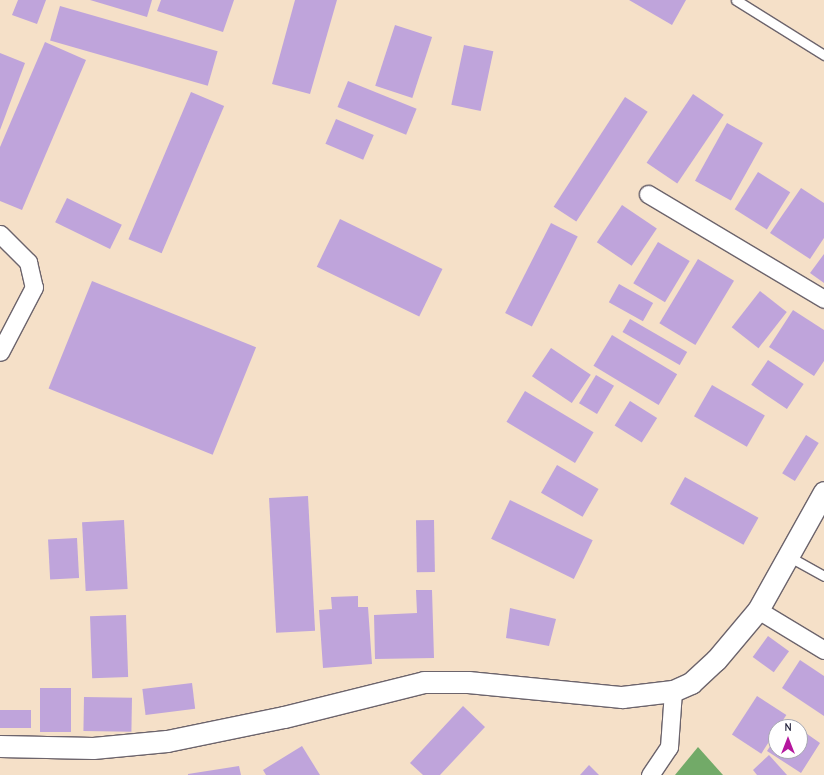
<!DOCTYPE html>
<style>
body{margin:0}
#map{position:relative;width:824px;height:775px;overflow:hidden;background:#f5e0c8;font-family:"Comic Neue",sans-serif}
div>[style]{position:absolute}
.forest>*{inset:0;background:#72aa68}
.building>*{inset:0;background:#bfa4db;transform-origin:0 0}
.roads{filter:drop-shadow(1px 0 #6c646c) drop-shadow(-1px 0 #6c646c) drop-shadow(0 1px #6c646c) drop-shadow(0 -1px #6c646c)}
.service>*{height:9px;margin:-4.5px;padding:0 4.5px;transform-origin:4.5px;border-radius:4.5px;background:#fff}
.minor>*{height:17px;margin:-8.5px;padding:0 8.5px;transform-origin:8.5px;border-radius:8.5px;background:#fff}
.tertiary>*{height:21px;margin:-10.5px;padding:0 10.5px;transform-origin:10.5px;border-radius:10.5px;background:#fff}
span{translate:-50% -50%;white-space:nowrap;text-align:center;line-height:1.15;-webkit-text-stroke:3px #fff;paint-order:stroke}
.north{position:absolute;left:768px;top:719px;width:40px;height:40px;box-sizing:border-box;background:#fff;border:1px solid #a7a7b1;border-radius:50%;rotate:0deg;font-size:11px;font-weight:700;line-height:16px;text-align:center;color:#22223b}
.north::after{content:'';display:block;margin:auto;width:14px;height:18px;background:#b5179e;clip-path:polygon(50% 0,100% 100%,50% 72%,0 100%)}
</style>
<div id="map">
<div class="forest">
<div style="clip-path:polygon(698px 747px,723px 775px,675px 775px)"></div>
</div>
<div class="building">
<div style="clip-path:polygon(18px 0,46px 0,37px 24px,12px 15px)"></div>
<div style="clip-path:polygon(90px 0,152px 0,147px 17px)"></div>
<div style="clip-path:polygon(161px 0,234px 0,223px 32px,157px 11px)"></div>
<div style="clip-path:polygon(295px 0,337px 0,310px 94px,272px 84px)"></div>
<div style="clip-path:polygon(629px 0,686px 0,672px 25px)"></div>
<div style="left:60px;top:6px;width:164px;height:36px;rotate:16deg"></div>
<div style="left:395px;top:25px;width:39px;height:64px;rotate:18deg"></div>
<div style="clip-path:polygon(45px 42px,86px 60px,22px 210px,0 201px,0 147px)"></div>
<div style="left:464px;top:45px;width:30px;height:61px;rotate:12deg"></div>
<div style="clip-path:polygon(0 53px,25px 63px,0 130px)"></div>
<div style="left:348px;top:81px;width:74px;height:28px;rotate:22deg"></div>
<div style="left:191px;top:92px;width:36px;height:160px;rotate:23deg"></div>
<div style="left:693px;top:94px;width:37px;height:83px;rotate:34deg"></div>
<div style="left:625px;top:97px;width:27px;height:131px;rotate:33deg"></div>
<div style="left:336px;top:119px;width:41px;height:27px;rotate:23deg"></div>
<div style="left:727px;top:123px;width:41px;height:66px;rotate:29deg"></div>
<div style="left:758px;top:172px;width:38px;height:44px;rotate:32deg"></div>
<div style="clip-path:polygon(801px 188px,824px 203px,824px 238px,810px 259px,770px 233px)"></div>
<div style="left:67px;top:198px;width:61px;height:27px;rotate:26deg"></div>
<div style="left:622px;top:205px;width:42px;height:45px;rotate:34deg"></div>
<div style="left:340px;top:219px;width:114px;height:53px;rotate:26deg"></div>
<div style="left:551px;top:223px;width:30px;height:101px;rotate:27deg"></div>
<div style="left:658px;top:242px;width:37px;height:48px;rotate:31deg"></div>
<div style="clip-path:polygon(824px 254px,824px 283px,810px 273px)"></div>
<div style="left:698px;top:259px;width:42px;height:75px;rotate:31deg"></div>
<div style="left:92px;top:281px;width:177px;height:116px;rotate:22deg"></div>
<div style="left:619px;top:284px;width:39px;height:21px;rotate:29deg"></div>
<div style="left:760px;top:291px;width:34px;height:46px;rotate:38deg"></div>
<div style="clip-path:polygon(793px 310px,824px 330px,824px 361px,814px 376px,769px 347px)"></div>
<div style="left:630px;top:319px;width:66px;height:15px;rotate:30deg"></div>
<div style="left:612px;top:335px;width:76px;height:36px;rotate:31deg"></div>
<div style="left:551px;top:348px;width:48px;height:34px;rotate:34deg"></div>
<div style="left:768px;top:360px;width:43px;height:30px;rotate:34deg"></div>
<div style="left:596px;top:375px;width:21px;height:33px;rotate:31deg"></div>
<div style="left:712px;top:385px;width:61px;height:36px;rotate:30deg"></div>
<div style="left:525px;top:391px;width:80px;height:36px;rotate:31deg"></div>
<div style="left:630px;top:401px;width:32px;height:29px;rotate:32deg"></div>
<div style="left:806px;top:435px;width:15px;height:45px;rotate:32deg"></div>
<div style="left:557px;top:465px;width:48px;height:32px;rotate:30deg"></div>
<div style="left:685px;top:477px;width:84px;height:31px;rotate:29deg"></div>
<div style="left:308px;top:496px;width:135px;height:39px;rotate:87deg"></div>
<div style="left:510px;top:500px;width:92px;height:43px;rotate:26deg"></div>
<div style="left:124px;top:520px;width:69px;height:42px;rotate:87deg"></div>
<div style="left:434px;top:520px;width:52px;height:18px;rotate:89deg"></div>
<div style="left:77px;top:538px;width:40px;height:29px;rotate:87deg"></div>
<div style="clip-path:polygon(416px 590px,432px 590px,434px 658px,375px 659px,374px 615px,417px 613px)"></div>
<div style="clip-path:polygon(358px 596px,358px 607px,368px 607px,372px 664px,323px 668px,319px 610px,332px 609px,331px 597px)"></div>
<div style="clip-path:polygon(510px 608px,556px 619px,549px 646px,506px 638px)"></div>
<div style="left:126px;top:615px;width:62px;height:36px;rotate:88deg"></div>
<div style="left:768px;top:636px;width:26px;height:26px;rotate:36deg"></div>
<div style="clip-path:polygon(800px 660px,824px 676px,824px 716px,782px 688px)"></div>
<div style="left:192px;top:683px;width:26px;height:50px;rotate:83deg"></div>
<div style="left:40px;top:688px;width:31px;height:44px"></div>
<div style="left:757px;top:696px;width:35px;height:46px;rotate:33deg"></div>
<div style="left:84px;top:697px;width:48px;height:34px;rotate:1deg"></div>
<div style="clip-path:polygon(463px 706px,485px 727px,440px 775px,423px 775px,410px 763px)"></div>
<div style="left:0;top:710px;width:31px;height:18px"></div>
<div style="clip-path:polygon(787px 721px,796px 727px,783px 727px)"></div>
<div style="clip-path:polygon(800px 729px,820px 743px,801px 773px,767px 751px,776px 737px,776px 751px,800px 751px)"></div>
<div style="clip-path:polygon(302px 746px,320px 775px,266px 775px,263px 770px)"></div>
<div style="clip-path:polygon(769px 755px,787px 775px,757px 775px,753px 770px)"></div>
<div style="clip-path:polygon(589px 765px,599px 775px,580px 775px)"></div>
<div style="clip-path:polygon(239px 766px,241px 775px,188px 775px,188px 774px)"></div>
</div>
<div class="roads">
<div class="service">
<div style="left:736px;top:0;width:104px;rotate:32deg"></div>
<div style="left:788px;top:556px;width:41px;rotate:29.1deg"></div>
</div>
<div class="minor">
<div style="left:648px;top:194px;width:205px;rotate:30.8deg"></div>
<div style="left:0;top:234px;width:40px;rotate:45deg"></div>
<div style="left:28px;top:262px;width:26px;rotate:77deg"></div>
<div style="left:34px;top:287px;width:73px;rotate:117.6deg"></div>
<div style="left:758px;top:610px;width:77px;rotate:31.2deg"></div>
<div style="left:650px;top:775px;width:34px;rotate:-56deg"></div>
<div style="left:669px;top:747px;width:56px;rotate:-85.9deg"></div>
</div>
<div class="tertiary">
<div style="left:0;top:746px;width:93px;rotate:1.2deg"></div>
<div style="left:93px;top:748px;width:74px;rotate:-5.4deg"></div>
<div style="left:167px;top:741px;width:119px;rotate:-11.6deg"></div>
<div style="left:284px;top:717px;width:144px;rotate:-14deg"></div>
<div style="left:424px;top:682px;width:44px"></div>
<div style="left:468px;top:682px;width:155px;rotate:5.6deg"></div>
<div style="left:622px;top:697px;width:51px;rotate:-6.7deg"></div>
<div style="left:673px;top:691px;width:20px;rotate:-24deg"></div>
<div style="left:691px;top:683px;width:34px;rotate:-43deg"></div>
<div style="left:716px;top:660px;width:65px;rotate:-50deg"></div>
<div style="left:758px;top:610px;width:135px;rotate:-60.8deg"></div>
</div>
</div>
<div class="north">N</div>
</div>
